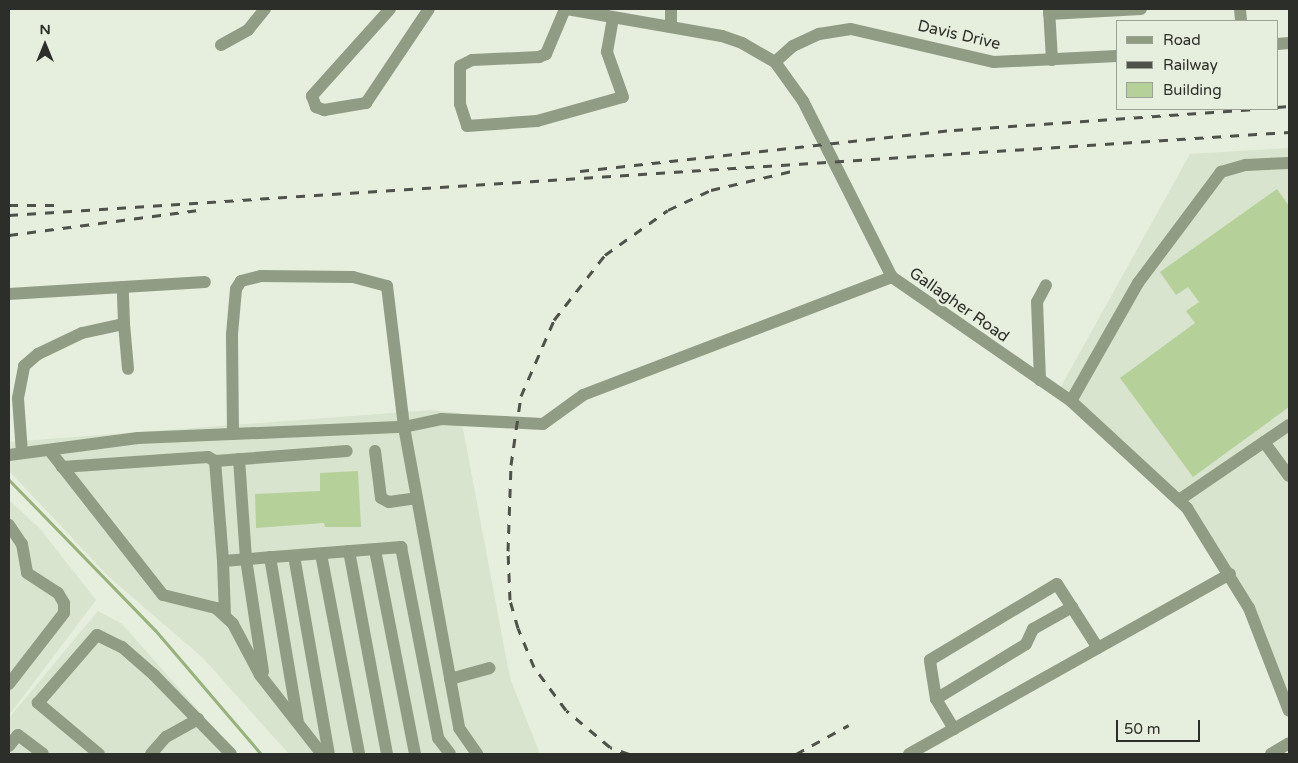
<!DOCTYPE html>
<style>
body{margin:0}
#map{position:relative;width:1298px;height:763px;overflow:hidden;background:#e6eedd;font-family:"Varela Round",sans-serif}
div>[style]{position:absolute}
.built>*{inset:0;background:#d8e4cd}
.stream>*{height:3px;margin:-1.5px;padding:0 1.5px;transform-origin:1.5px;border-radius:1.5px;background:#99b27d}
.building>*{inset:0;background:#b6d09a}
.minor>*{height:12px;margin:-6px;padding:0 6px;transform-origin:6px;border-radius:6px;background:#919c85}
.rail>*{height:3px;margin-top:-1.5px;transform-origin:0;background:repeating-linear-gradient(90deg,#4e524a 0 9px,transparent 0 18px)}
span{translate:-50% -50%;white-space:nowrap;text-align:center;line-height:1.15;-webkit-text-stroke:5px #e6eedd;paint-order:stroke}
.street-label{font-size:16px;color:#2c2f29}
.frame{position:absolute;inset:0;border:10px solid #2c2f29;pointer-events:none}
.legend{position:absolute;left:1116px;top:20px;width:162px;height:90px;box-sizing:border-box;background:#e6eedd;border:1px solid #9ca295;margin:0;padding:6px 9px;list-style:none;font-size:15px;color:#2c2f29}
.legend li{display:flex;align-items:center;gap:10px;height:25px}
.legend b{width:25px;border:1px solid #9ca295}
.north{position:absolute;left:20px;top:20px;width:50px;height:50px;-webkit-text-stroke:4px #e6eedd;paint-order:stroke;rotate:0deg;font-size:14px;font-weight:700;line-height:20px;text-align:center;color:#2c2f29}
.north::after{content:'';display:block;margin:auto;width:18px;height:22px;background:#2c2f29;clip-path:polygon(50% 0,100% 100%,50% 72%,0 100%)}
.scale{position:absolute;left:1116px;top:720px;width:84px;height:22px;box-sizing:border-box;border:2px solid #2c2f29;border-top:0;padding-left:6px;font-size:15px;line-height:18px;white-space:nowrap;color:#2c2f29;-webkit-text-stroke:4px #e6eedd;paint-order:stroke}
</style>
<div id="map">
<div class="built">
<div style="clip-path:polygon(1289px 148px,1289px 713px,1249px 608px,1187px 508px,1058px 392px,1190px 154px)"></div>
<div style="clip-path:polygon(431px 410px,460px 413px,510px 678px,540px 754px,289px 754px,203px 658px,109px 577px,9px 471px,9px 442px)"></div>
<div style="clip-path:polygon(9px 500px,41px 530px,96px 600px,9px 715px)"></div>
<div style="clip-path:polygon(98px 611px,122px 624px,237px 754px,9px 754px,9px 718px)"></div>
</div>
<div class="stream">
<div style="left:9px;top:480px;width:209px;rotate:45.8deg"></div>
<div style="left:155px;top:630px;width:163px;rotate:49.5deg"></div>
</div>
<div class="building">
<div style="clip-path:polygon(1277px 189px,1289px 206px,1289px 407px,1193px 477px,1120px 378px,1195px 323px,1186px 311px,1199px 302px,1188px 287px,1176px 295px,1160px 272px)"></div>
<div style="clip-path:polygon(358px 471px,361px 527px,325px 527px,324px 523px,256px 528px,255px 494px,320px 491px,320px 473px)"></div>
</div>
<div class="minor">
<div style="left:390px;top:9px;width:117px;rotate:131.9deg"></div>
<div style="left:312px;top:96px;width:12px;rotate:70deg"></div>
<div style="left:316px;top:107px;width:9px;rotate:21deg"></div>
<div style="left:324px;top:110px;width:43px;rotate:-9.5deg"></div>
<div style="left:366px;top:103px;width:113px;rotate:-56.2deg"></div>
<div style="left:565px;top:9px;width:49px;rotate:112.9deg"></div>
<div style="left:546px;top:54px;width:8px;rotate:157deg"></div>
<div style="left:539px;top:57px;width:67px;rotate:177.4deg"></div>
<div style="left:472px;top:60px;width:13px;rotate:153deg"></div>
<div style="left:460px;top:66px;width:38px;rotate:90deg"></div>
<div style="left:460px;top:104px;width:23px;rotate:72deg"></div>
<div style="left:467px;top:126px;width:70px;rotate:-4.1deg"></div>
<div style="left:537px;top:121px;width:89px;rotate:-15.6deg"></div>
<div style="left:623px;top:97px;width:48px;rotate:-109.6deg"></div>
<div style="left:607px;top:52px;width:35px;rotate:-80deg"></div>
<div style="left:567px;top:9px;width:157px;rotate:9.9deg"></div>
<div style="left:722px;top:36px;width:21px;rotate:19deg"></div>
<div style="left:742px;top:43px;width:38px;rotate:30deg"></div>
<div style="left:775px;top:62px;width:48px;rotate:54.3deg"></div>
<div style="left:803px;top:101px;width:197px;rotate:63.2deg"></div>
<div style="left:892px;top:277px;width:218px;rotate:34.7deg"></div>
<div style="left:1071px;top:401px;width:158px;rotate:42.7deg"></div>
<div style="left:1187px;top:508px;width:118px;rotate:58.2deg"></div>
<div style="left:1249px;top:608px;width:110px;rotate:68.8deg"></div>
<div style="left:671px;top:9px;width:17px;rotate:90deg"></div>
<div style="left:1049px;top:9px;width:51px;rotate:86.6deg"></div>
<div style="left:1240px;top:9px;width:12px;rotate:85deg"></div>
<div style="left:1049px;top:14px;width:92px;rotate:-3.1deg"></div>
<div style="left:1277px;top:44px;width:12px;rotate:-5deg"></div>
<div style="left:221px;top:45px;width:31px;rotate:-29deg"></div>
<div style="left:248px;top:30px;width:27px;rotate:-51deg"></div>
<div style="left:775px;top:62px;width:24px;rotate:-42deg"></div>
<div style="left:793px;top:46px;width:29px;rotate:-25deg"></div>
<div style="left:819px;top:34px;width:32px;rotate:-9deg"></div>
<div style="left:851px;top:29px;width:147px;rotate:13deg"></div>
<div style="left:994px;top:62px;width:123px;rotate:-2.8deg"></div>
<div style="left:9px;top:294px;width:114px;rotate:-3.5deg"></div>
<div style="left:124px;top:324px;width:45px;rotate:84.9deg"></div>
<div style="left:1040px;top:380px;width:78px;rotate:-92.2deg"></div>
<div style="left:1037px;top:302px;width:19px;rotate:-62deg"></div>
<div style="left:1071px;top:401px;width:136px;rotate:-60.4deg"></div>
<div style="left:1138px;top:283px;width:139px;rotate:-53.2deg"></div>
<div style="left:1221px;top:172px;width:26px;rotate:-16deg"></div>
<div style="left:1246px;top:165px;width:43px;rotate:-2.7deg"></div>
<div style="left:233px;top:434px;width:100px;rotate:-90.6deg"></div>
<div style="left:232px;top:334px;width:45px;rotate:-84.9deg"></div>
<div style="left:236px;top:289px;width:9px;rotate:-58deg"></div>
<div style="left:241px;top:281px;width:21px;rotate:-14deg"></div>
<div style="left:261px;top:276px;width:92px;rotate:0.6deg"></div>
<div style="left:353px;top:277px;width:35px;rotate:15deg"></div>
<div style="left:387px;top:286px;width:142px;rotate:83.1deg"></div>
<div style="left:404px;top:427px;width:306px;rotate:79.6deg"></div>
<div style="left:459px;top:728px;width:32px;rotate:55deg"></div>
<div style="left:1264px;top:442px;width:42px;rotate:53.7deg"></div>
<div style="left:50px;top:451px;width:183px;rotate:51.9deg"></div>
<div style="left:163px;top:595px;width:55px;rotate:13.8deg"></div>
<div style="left:216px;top:608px;width:23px;rotate:43deg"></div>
<div style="left:233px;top:624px;width:58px;rotate:62.1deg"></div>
<div style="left:260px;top:675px;width:100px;rotate:51.9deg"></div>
<div style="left:375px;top:451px;width:47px;rotate:82.7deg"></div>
<div style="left:381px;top:498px;width:9px;rotate:27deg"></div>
<div style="left:389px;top:502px;width:28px;rotate:-8deg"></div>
<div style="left:22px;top:453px;width:55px;rotate:-94.2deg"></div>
<div style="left:18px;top:398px;width:33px;rotate:-79deg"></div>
<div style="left:24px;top:366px;width:18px;rotate:-41deg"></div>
<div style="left:38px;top:354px;width:49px;rotate:-25.5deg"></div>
<div style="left:82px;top:333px;width:43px;rotate:-12.1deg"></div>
<div style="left:124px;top:324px;width:37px;rotate:-92deg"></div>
<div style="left:123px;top:287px;width:82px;rotate:-3.5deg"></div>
<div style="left:9px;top:455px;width:130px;rotate:-7.5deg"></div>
<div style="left:138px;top:438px;width:266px;rotate:-2.4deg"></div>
<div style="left:404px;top:427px;width:38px;rotate:-12deg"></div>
<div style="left:441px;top:419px;width:102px;rotate:2.8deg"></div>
<div style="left:543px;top:424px;width:49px;rotate:-35.9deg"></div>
<div style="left:583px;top:395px;width:331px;rotate:-20.9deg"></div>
<div style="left:239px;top:459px;width:100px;rotate:86deg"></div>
<div style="left:246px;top:559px;width:114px;rotate:81.4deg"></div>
<div style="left:215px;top:461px;width:132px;rotate:-4.3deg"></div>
<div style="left:62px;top:467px;width:146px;rotate:-3.9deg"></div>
<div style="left:208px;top:457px;width:8px;rotate:30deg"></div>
<div style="left:215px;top:461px;width:100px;rotate:85.4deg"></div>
<div style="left:1179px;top:500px;width:133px;rotate:-34.3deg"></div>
<div style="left:9px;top:525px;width:23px;rotate:56deg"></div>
<div style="left:22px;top:544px;width:29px;rotate:80deg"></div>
<div style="left:27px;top:573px;width:37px;rotate:33deg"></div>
<div style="left:58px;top:593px;width:12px;rotate:59deg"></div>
<div style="left:64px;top:603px;width:10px;rotate:90deg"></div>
<div style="left:64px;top:613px;width:90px;rotate:127.8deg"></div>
<div style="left:375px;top:550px;width:208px;rotate:78.9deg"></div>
<div style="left:349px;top:551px;width:207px;rotate:79.4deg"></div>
<div style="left:321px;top:554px;width:204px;rotate:79.2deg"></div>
<div style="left:294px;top:556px;width:201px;rotate:80deg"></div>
<div style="left:270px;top:557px;width:168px;rotate:80.4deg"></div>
<div style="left:225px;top:616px;width:55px;rotate:-92.1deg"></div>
<div style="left:223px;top:561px;width:179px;rotate:-4.5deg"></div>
<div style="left:401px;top:547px;width:195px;rotate:79deg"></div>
<div style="left:438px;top:738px;width:20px;rotate:53deg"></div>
<div style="left:450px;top:679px;width:41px;rotate:-15.4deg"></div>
<div style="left:936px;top:699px;width:105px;rotate:-31.4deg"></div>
<div style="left:1026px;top:644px;width:17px;rotate:-65deg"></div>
<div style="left:1033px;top:629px;width:45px;rotate:-29.4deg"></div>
<div style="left:954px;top:729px;width:35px;rotate:-121deg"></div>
<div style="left:936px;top:699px;width:39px;rotate:-99deg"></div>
<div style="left:930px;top:660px;width:148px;rotate:-30.9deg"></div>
<div style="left:1057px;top:584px;width:76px;rotate:57.4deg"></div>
<div style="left:9px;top:746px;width:14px;rotate:-51deg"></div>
<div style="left:18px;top:735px;width:31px;rotate:37deg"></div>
<div style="left:99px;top:754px;width:80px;rotate:-140.1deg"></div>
<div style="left:38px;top:703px;width:90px;rotate:-49.1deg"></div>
<div style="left:97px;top:635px;width:28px;rotate:26deg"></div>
<div style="left:122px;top:647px;width:43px;rotate:41.2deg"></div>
<div style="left:154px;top:675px;width:110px;rotate:45.7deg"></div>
<div style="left:151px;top:754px;width:23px;rotate:-49deg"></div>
<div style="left:166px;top:737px;width:37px;rotate:-29deg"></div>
<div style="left:909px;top:754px;width:368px;rotate:-29.3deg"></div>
<div style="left:1271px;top:754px;width:21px;rotate:-31deg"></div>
</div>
<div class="rail">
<div style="left:1277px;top:107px;width:12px;rotate:-5deg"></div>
<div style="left:580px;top:171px;width:376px;rotate:-6.3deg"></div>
<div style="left:954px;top:130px;width:299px;rotate:-4deg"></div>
<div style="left:9px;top:205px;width:49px"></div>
<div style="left:9px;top:215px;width:1283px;rotate:-3.71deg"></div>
<div style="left:9px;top:235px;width:193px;rotate:-7.5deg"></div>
<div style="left:629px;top:754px;width:20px;rotate:-160deg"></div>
<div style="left:610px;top:747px;width:57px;rotate:-139.9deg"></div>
<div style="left:566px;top:710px;width:54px;rotate:-126.7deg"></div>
<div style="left:534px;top:667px;width:42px;rotate:-112.3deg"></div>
<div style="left:518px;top:628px;width:29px;rotate:-106deg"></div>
<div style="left:510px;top:600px;width:49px;rotate:-92.3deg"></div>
<div style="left:508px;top:551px;width:86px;rotate:-88deg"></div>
<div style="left:511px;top:465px;width:70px;rotate:-81.8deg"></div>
<div style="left:521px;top:396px;width:83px;rotate:-66.5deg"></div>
<div style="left:554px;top:320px;width:83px;rotate:-51.9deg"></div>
<div style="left:605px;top:255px;width:77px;rotate:-35.5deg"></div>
<div style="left:668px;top:210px;width:47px;rotate:-24.9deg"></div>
<div style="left:711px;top:190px;width:83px;rotate:-13.2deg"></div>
<div style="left:796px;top:754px;width:60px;rotate:-28.7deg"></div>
</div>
<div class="street-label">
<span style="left:959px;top:35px;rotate:13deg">Davis Drive</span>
<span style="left:959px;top:305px;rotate:35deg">Gallagher Road</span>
</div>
<div class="frame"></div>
<ul class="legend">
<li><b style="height:6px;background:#919c85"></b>Road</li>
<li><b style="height:6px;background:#4e524a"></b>Railway</li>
<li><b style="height:14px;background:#b6d09a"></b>Building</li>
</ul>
<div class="north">N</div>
<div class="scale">50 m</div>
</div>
